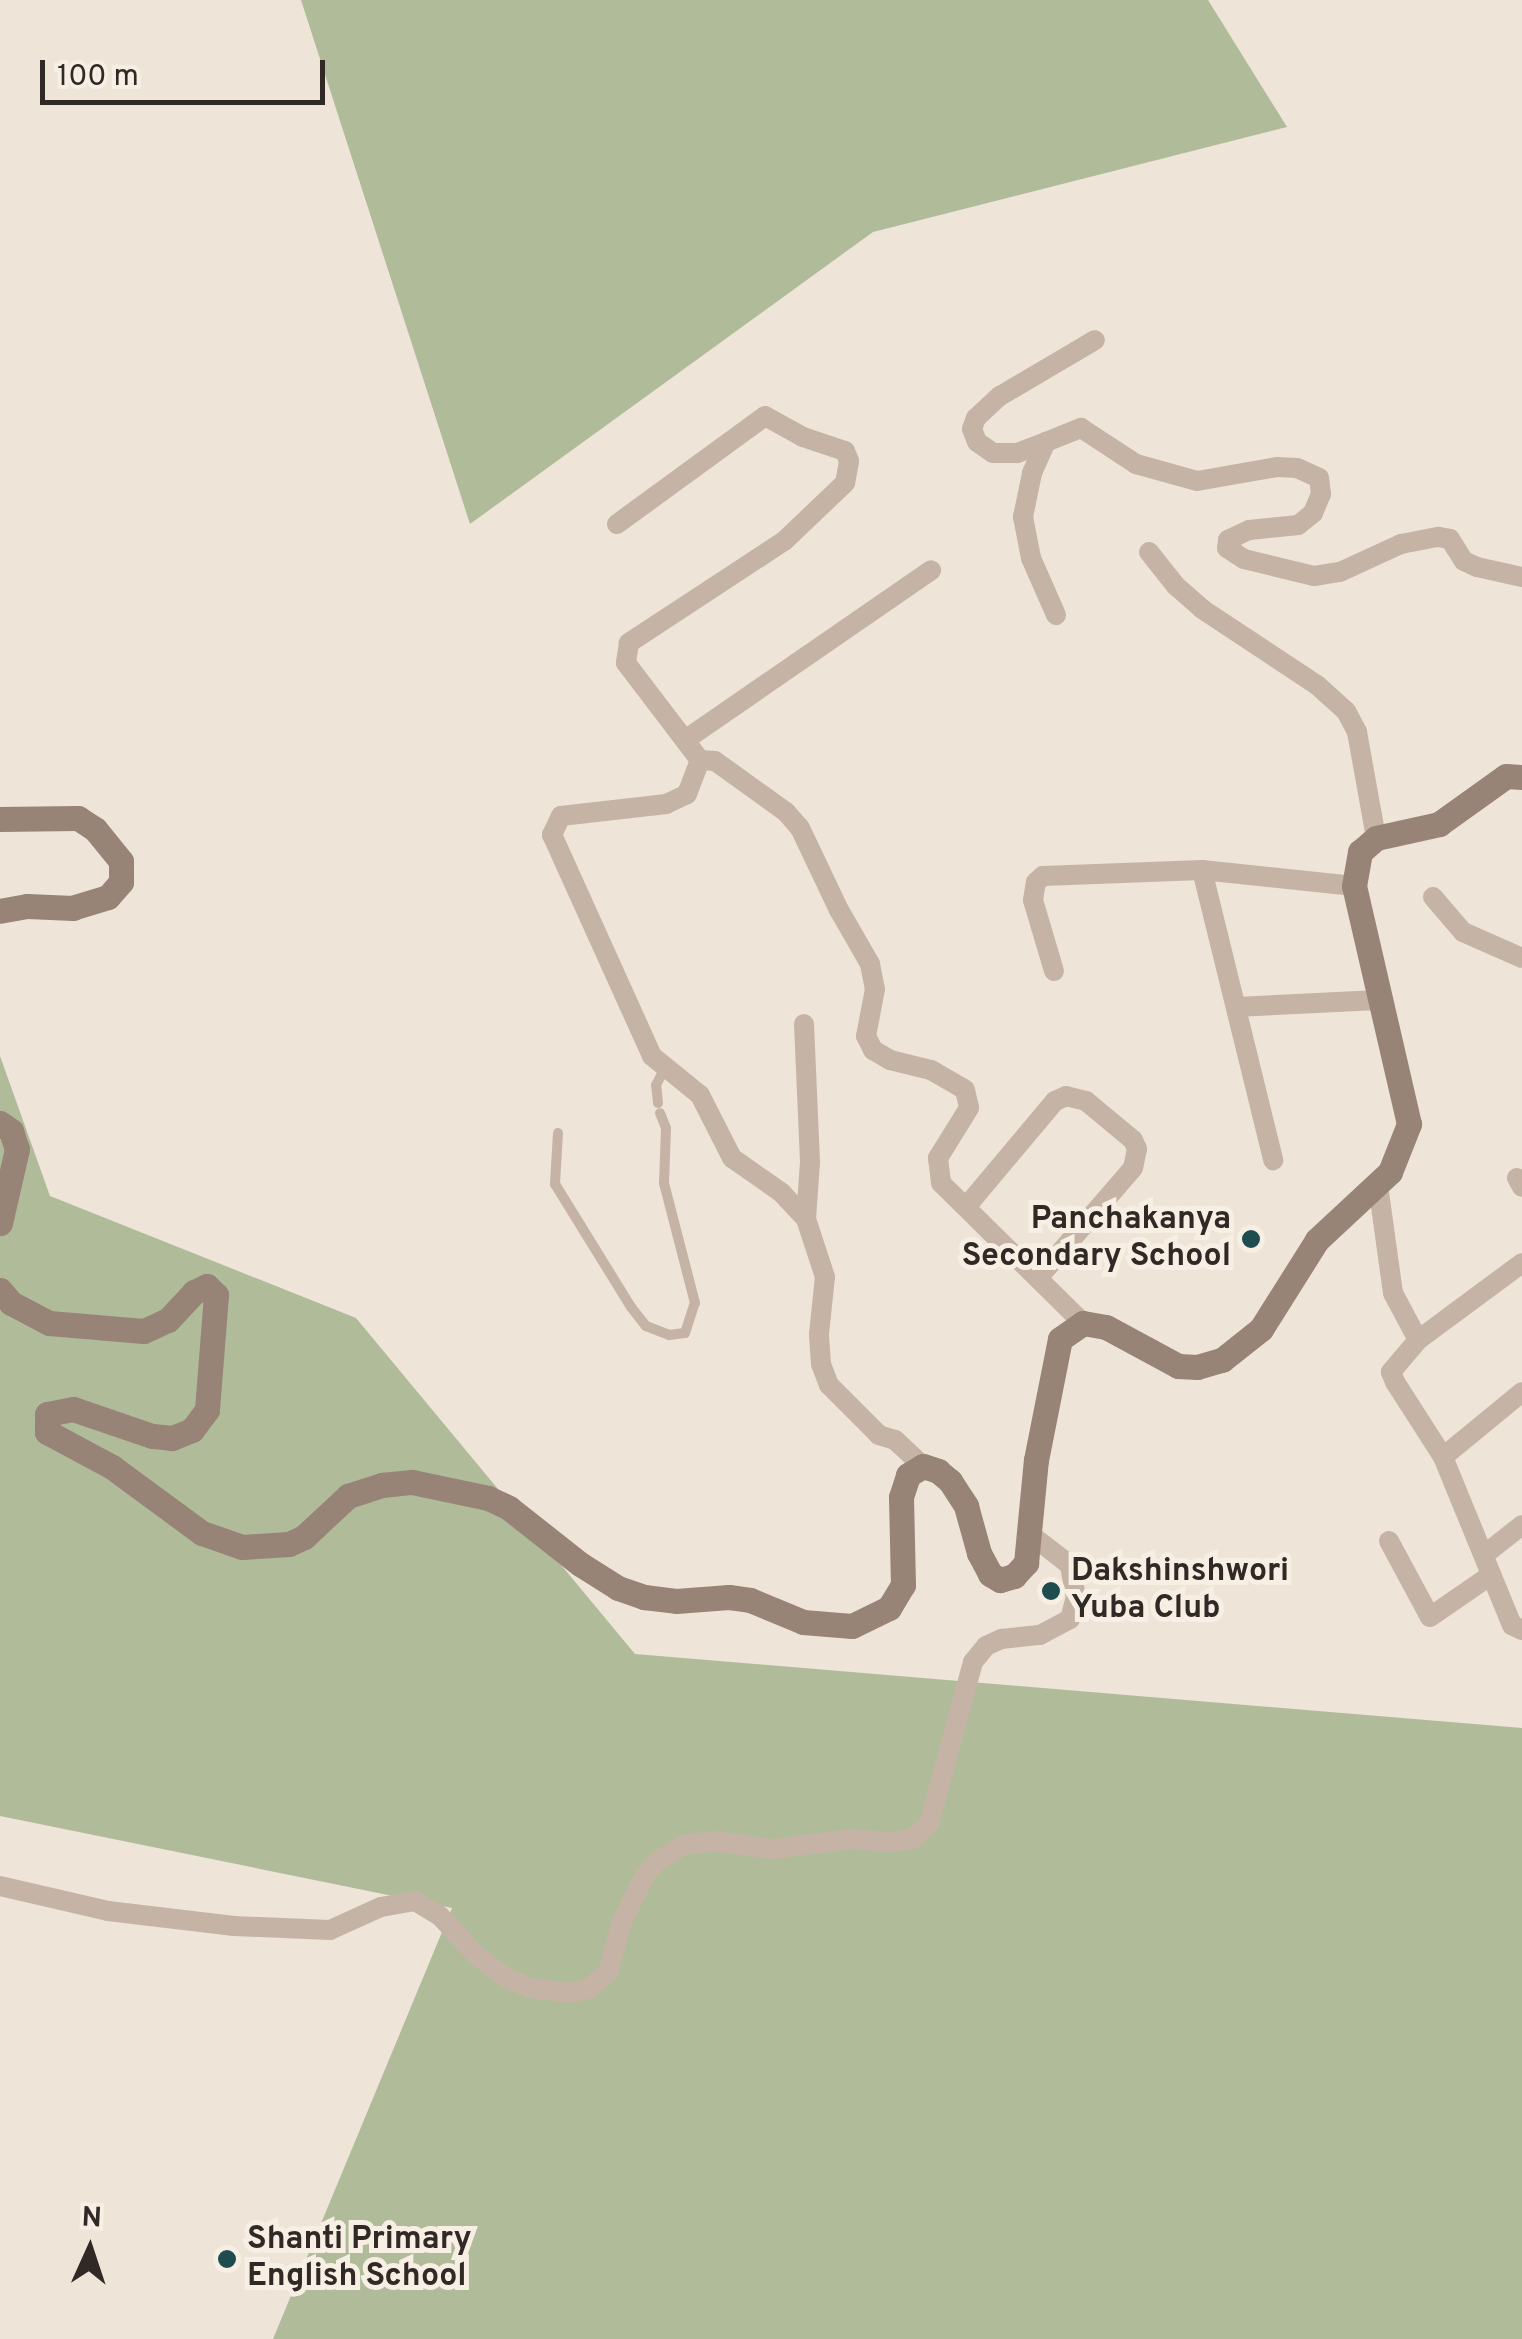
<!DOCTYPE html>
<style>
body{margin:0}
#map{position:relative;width:1522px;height:2339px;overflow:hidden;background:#eee4d8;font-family:Overpass,sans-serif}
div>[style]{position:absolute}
.green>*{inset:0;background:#b0bb9a}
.lane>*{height:10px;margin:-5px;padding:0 5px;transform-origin:5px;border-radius:5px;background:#c5b4a5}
.street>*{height:20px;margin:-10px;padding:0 10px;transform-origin:10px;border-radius:10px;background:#c5b4a5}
.secondary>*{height:25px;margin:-12.5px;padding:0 12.5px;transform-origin:12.5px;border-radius:12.5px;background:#988377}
.dots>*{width:28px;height:28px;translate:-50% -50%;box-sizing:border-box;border:5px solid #f7eee4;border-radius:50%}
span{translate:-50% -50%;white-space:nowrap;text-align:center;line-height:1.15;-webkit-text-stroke:10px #f7eee4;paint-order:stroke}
.poi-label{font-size:32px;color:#312926;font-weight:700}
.right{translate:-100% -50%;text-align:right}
.left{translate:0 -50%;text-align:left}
.north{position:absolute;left:40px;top:2199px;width:100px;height:100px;-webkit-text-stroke:8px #f7eee4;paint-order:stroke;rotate:3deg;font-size:28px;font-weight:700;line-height:40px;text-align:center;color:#312926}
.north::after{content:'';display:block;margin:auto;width:35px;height:45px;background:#312926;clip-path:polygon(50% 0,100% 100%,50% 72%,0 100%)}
.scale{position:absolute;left:40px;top:60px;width:285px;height:45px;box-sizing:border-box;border:5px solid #312926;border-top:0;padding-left:12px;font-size:30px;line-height:35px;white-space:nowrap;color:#312926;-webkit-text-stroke:8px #f7eee4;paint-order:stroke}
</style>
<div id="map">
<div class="green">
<div style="clip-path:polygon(301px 0,1208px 0,1287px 127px,873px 232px,470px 524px)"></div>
<div style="clip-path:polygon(0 1056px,50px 1196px,356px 1318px,635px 1654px,1522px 1728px,1522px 2339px,273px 2339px,452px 1908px,0 1816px)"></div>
</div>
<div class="lane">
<div style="left:658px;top:1103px;width:18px;rotate:-96deg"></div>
<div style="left:656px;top:1085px;width:19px;rotate:-62deg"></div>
<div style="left:558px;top:1133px;width:51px;rotate:93.4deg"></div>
<div style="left:555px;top:1184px;width:145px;rotate:58.3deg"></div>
<div style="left:631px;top:1307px;width:24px;rotate:52deg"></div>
<div style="left:646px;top:1326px;width:25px;rotate:21deg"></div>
<div style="left:669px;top:1335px;width:16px;rotate:-7deg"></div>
<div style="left:685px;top:1333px;width:32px;rotate:-72deg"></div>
<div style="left:695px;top:1303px;width:124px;rotate:-104.5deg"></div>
<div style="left:664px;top:1183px;width:55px;rotate:-87.9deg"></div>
<div style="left:666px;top:1128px;width:16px;rotate:-112deg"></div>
</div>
<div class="street">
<div style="left:1046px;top:442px;width:31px;rotate:159deg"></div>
<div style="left:1017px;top:453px;width:24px;rotate:180deg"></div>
<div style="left:993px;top:453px;width:19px;rotate:-145deg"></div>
<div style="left:977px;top:442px;width:14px;rotate:-111deg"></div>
<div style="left:972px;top:429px;width:12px;rotate:-70deg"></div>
<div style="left:976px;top:418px;width:33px;rotate:-43deg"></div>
<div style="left:1000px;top:396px;width:110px;rotate:-30.5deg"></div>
<div style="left:617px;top:524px;width:183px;rotate:-36.1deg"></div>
<div style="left:765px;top:416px;width:43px;rotate:28.9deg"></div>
<div style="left:803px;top:437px;width:44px;rotate:18.4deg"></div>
<div style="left:845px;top:451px;width:11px;rotate:68deg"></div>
<div style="left:849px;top:461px;width:22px;rotate:100deg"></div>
<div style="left:845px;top:483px;width:84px;rotate:136.4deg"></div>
<div style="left:784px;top:541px;width:186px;rotate:146.7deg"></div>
<div style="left:629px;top:643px;width:20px;rotate:99deg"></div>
<div style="left:626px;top:663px;width:122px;rotate:52.7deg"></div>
<div style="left:1149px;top:552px;width:43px;rotate:51.5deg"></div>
<div style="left:1176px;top:586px;width:35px;rotate:41deg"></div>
<div style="left:1202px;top:609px;width:138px;rotate:33.5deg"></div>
<div style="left:1317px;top:685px;width:39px;rotate:42deg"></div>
<div style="left:1346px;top:711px;width:24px;rotate:62deg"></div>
<div style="left:1357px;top:732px;width:108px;rotate:79.8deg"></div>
<div style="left:1056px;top:615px;width:62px;rotate:-113.7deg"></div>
<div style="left:1031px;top:558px;width:42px;rotate:-101deg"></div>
<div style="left:1023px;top:517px;width:45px;rotate:-78.4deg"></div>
<div style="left:1032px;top:473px;width:34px;rotate:-66deg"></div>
<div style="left:1046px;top:442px;width:38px;rotate:-22deg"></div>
<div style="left:1081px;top:428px;width:66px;rotate:33.2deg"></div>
<div style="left:1136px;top:464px;width:63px;rotate:15.6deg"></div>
<div style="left:1197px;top:481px;width:81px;rotate:-9.9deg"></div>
<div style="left:1277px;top:467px;width:20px;rotate:3deg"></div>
<div style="left:1297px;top:468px;width:24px;rotate:24deg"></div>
<div style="left:1319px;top:478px;width:16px;rotate:83deg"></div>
<div style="left:1321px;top:494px;width:21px;rotate:113deg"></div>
<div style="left:1313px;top:513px;width:19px;rotate:141deg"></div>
<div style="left:1298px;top:525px;width:49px;rotate:174.2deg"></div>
<div style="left:1249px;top:530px;width:23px;rotate:155deg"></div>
<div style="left:1228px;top:540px;width:8px;rotate:97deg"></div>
<div style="left:1227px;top:548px;width:20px;rotate:33deg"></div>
<div style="left:1244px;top:559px;width:72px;rotate:13.7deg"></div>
<div style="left:1314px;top:576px;width:26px;rotate:-9deg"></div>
<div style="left:1340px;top:572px;width:67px;rotate:-24.7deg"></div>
<div style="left:1401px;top:544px;width:38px;rotate:-11deg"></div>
<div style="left:1438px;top:537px;width:12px;rotate:9deg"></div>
<div style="left:1450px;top:539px;width:26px;rotate:58deg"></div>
<div style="left:1464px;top:561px;width:14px;rotate:25deg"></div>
<div style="left:1477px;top:567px;width:46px;rotate:12.5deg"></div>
<div style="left:685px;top:740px;width:299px;rotate:-34.6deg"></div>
<div style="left:1202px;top:870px;width:299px;rotate:76.2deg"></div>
<div style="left:1433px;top:897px;width:46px;rotate:49.4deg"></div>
<div style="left:1463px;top:932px;width:64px;rotate:23.8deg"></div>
<div style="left:1054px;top:971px;width:74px;rotate:-106.5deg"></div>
<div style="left:1033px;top:900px;width:18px;rotate:-81deg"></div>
<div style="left:1036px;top:882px;width:9px;rotate:-41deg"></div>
<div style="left:1043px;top:876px;width:159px;rotate:-2.2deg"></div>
<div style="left:1202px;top:870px;width:153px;rotate:6deg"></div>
<div style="left:1236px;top:1007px;width:142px;rotate:-2.8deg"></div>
<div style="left:804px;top:1024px;width:138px;rotate:87.5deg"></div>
<div style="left:810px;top:1162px;width:57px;rotate:94deg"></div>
<div style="left:1517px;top:1178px;width:10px;rotate:61deg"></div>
<div style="left:1378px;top:1185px;width:109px;rotate:82.1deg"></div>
<div style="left:1393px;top:1293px;width:53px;rotate:62deg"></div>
<div style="left:1418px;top:1340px;width:42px;rotate:130.2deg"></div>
<div style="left:1391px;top:1372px;width:11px;rotate:68deg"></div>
<div style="left:1395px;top:1382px;width:89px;rotate:57.4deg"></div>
<div style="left:1443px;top:1457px;width:182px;rotate:67.7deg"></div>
<div style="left:1512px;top:1625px;width:11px;rotate:27deg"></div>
<div style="left:966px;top:1207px;width:138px;rotate:-50deg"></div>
<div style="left:1055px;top:1101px;width:12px;rotate:-24deg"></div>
<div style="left:1066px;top:1096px;width:21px;rotate:14deg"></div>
<div style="left:1086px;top:1101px;width:61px;rotate:39.7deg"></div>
<div style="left:1133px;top:1140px;width:10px;rotate:66deg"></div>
<div style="left:1137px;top:1149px;width:19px;rotate:102deg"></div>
<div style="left:1133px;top:1168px;width:144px;rotate:130.8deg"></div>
<div style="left:1418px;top:1340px;width:129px;rotate:-36.5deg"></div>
<div style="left:1443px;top:1457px;width:102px;rotate:-39.4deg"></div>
<div style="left:923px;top:1466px;width:38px;rotate:-137deg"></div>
<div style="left:895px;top:1440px;width:17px;rotate:-163deg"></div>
<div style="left:879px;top:1435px;width:71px;rotate:-135deg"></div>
<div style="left:829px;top:1385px;width:22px;rotate:-111deg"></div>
<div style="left:821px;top:1364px;width:30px;rotate:-94deg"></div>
<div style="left:819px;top:1334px;width:57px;rotate:-84deg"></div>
<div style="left:825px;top:1277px;width:61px;rotate:-108.1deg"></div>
<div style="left:806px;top:1219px;width:35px;rotate:-133deg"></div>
<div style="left:782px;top:1193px;width:61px;rotate:-145deg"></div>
<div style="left:732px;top:1158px;width:71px;rotate:-116.9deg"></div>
<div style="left:700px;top:1095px;width:62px;rotate:-140.9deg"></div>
<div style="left:652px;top:1056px;width:243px;rotate:-114.3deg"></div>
<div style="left:552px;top:835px;width:21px;rotate:-65deg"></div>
<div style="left:561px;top:816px;width:106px;rotate:-6.5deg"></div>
<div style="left:666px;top:804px;width:23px;rotate:-25deg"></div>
<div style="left:687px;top:794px;width:36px;rotate:-69deg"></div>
<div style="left:700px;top:760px;width:15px;rotate:4deg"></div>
<div style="left:715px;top:761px;width:87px;rotate:35.7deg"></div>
<div style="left:786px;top:812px;width:21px;rotate:49deg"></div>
<div style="left:800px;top:828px;width:91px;rotate:64.6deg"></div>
<div style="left:839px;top:910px;width:62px;rotate:60.1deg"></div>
<div style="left:870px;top:964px;width:25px;rotate:79deg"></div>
<div style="left:875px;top:989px;width:48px;rotate:100.8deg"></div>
<div style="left:866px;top:1036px;width:16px;rotate:63deg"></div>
<div style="left:873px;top:1050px;width:20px;rotate:30deg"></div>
<div style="left:890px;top:1060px;width:42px;rotate:13.7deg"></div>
<div style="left:931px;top:1070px;width:39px;rotate:30deg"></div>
<div style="left:965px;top:1090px;width:18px;rotate:77deg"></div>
<div style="left:969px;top:1108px;width:59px;rotate:121.8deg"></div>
<div style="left:938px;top:1158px;width:25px;rotate:83deg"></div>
<div style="left:941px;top:1183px;width:199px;rotate:44.6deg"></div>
<div style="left:1389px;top:1541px;width:86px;rotate:61.7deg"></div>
<div style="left:1430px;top:1617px;width:74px;rotate:-34.5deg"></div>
<div style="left:1484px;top:1555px;width:48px;rotate:-38.3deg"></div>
<div style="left:0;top:1886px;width:111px;rotate:13deg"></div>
<div style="left:108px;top:1911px;width:127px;rotate:6.8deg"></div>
<div style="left:234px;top:1926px;width:96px;rotate:2.4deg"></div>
<div style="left:330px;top:1930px;width:56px;rotate:-24.3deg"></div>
<div style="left:381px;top:1907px;width:35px;rotate:-10deg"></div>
<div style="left:415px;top:1901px;width:29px;rotate:31deg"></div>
<div style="left:440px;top:1916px;width:54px;rotate:47.2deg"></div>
<div style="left:477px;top:1956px;width:35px;rotate:37deg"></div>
<div style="left:505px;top:1977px;width:27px;rotate:24deg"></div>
<div style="left:530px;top:1988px;width:38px;rotate:7deg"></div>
<div style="left:568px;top:1993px;width:21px;rotate:-11deg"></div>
<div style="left:589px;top:1989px;width:25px;rotate:-42deg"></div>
<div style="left:608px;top:1972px;width:52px;rotate:-74.4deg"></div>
<div style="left:622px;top:1922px;width:50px;rotate:-63.9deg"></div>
<div style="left:644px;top:1877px;width:19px;rotate:-51deg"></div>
<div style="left:656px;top:1862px;width:32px;rotate:-32deg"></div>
<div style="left:683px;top:1845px;width:31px;rotate:-7deg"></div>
<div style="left:714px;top:1841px;width:59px;rotate:7.9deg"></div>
<div style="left:772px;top:1849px;width:81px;rotate:-7.1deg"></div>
<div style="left:852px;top:1839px;width:38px;rotate:5deg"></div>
<div style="left:890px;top:1842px;width:22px;rotate:-8deg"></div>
<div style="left:912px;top:1839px;width:23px;rotate:-41deg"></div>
<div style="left:929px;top:1824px;width:168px;rotate:-74.8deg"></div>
<div style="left:973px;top:1662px;width:21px;rotate:-51deg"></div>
<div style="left:986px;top:1646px;width:17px;rotate:-25deg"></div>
<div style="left:1001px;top:1639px;width:39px;rotate:-6deg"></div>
<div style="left:1040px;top:1635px;width:34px;rotate:-28deg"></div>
<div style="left:1070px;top:1619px;width:23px;rotate:-75deg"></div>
<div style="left:1076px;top:1597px;width:33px;rotate:-101deg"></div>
<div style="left:1070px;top:1565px;width:49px;rotate:-142.4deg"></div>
</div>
<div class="secondary">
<div style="left:0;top:819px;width:78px;rotate:-0.7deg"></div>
<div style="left:78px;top:818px;width:20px;rotate:33deg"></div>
<div style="left:95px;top:829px;width:41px;rotate:50.9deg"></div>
<div style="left:121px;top:861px;width:21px;rotate:90deg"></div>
<div style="left:121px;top:882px;width:20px;rotate:131deg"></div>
<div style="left:108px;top:897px;width:37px;rotate:163deg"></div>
<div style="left:73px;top:908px;width:46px;rotate:-177.5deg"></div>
<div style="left:27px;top:906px;width:27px;rotate:170deg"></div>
<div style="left:0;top:1123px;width:14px;rotate:36deg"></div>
<div style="left:11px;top:1131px;width:19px;rotate:72deg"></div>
<div style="left:17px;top:1149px;width:76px;rotate:102.9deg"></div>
<div style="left:0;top:1290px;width:17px;rotate:50deg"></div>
<div style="left:11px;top:1303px;width:43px;rotate:27.8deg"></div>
<div style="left:49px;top:1323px;width:95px;rotate:4.8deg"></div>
<div style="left:144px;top:1331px;width:26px;rotate:-25deg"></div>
<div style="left:168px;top:1320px;width:38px;rotate:-47deg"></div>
<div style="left:194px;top:1292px;width:14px;rotate:-25deg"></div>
<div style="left:207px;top:1286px;width:13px;rotate:45deg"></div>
<div style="left:216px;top:1295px;width:115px;rotate:94.5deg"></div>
<div style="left:207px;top:1410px;width:25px;rotate:127deg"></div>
<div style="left:192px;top:1430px;width:22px;rotate:158deg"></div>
<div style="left:172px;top:1438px;width:20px;rotate:-174deg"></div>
<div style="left:152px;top:1436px;width:83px;rotate:-161.1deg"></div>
<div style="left:73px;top:1409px;width:26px;rotate:169deg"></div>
<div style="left:47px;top:1414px;width:18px;rotate:90deg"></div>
<div style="left:47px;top:1432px;width:74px;rotate:28.3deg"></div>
<div style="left:112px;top:1467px;width:112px;rotate:36.3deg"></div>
<div style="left:202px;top:1533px;width:42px;rotate:19.3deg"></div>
<div style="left:242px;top:1547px;width:47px;rotate:-3.7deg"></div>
<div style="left:289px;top:1544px;width:17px;rotate:-25deg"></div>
<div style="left:304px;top:1537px;width:60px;rotate:-43deg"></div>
<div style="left:348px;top:1496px;width:36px;rotate:-18deg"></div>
<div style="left:382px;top:1485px;width:30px;rotate:-6deg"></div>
<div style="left:412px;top:1482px;width:78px;rotate:11.9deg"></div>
<div style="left:488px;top:1498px;width:23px;rotate:25deg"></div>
<div style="left:509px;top:1508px;width:90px;rotate:38.3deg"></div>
<div style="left:580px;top:1564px;width:45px;rotate:32.3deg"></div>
<div style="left:618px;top:1588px;width:28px;rotate:19deg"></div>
<div style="left:644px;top:1597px;width:32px;rotate:7deg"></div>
<div style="left:676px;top:1601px;width:53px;rotate:-4.3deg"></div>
<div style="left:729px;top:1597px;width:21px;rotate:8deg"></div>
<div style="left:750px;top:1600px;width:57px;rotate:22.5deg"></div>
<div style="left:803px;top:1622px;width:49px;rotate:4.7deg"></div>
<div style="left:852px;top:1626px;width:41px;rotate:-25.9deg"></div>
<div style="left:889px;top:1608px;width:27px;rotate:-59deg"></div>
<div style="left:903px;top:1585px;width:88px;rotate:-91.3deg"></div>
<div style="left:901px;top:1497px;width:23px;rotate:-72deg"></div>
<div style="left:908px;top:1475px;width:17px;rotate:-31deg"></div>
<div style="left:923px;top:1466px;width:16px;rotate:18deg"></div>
<div style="left:938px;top:1471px;width:16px;rotate:40deg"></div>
<div style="left:950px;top:1481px;width:30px;rotate:57deg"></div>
<div style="left:966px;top:1506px;width:49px;rotate:74.5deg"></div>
<div style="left:979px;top:1553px;width:24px;rotate:62deg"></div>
<div style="left:990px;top:1574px;width:12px;rotate:31deg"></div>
<div style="left:1000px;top:1580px;width:15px;rotate:-16deg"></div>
<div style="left:1014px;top:1576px;width:18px;rotate:-47deg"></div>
<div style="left:1026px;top:1563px;width:103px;rotate:-84.5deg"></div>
<div style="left:1036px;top:1460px;width:123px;rotate:-78.8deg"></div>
<div style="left:1060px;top:1339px;width:28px;rotate:-35deg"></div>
<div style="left:1083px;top:1323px;width:23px;rotate:10deg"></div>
<div style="left:1106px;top:1327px;width:82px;rotate:28.4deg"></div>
<div style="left:1178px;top:1366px;width:19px;rotate:3deg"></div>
<div style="left:1197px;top:1367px;width:26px;rotate:-16deg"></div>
<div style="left:1222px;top:1360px;width:50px;rotate:-38.5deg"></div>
<div style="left:1261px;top:1329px;width:105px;rotate:-57.8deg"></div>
<div style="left:1317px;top:1240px;width:100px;rotate:-43deg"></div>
<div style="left:1390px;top:1172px;width:52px;rotate:-68.4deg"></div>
<div style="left:1409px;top:1124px;width:244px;rotate:-103deg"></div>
<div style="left:1354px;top:886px;width:35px;rotate:-80deg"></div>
<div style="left:1360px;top:852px;width:21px;rotate:-41deg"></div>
<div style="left:1376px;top:838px;width:65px;rotate:-12.5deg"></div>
<div style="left:1439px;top:824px;width:82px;rotate:-35.6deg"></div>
<div style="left:1506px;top:776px;width:16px;rotate:4deg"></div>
</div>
<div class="dots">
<div style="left:1251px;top:1239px;background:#1f4c4f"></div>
<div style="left:1051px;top:1591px;background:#1f4c4f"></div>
<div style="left:227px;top:2259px;background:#1f4c4f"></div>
</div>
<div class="poi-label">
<span class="right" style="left:1231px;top:1239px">Panchakanya<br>Secondary School</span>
<span class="left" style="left:1071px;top:1591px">Dakshinshwori<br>Yuba Club</span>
<span class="left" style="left:247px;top:2259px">Shanti Primary<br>English School</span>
</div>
<div class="north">N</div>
<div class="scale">100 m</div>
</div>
